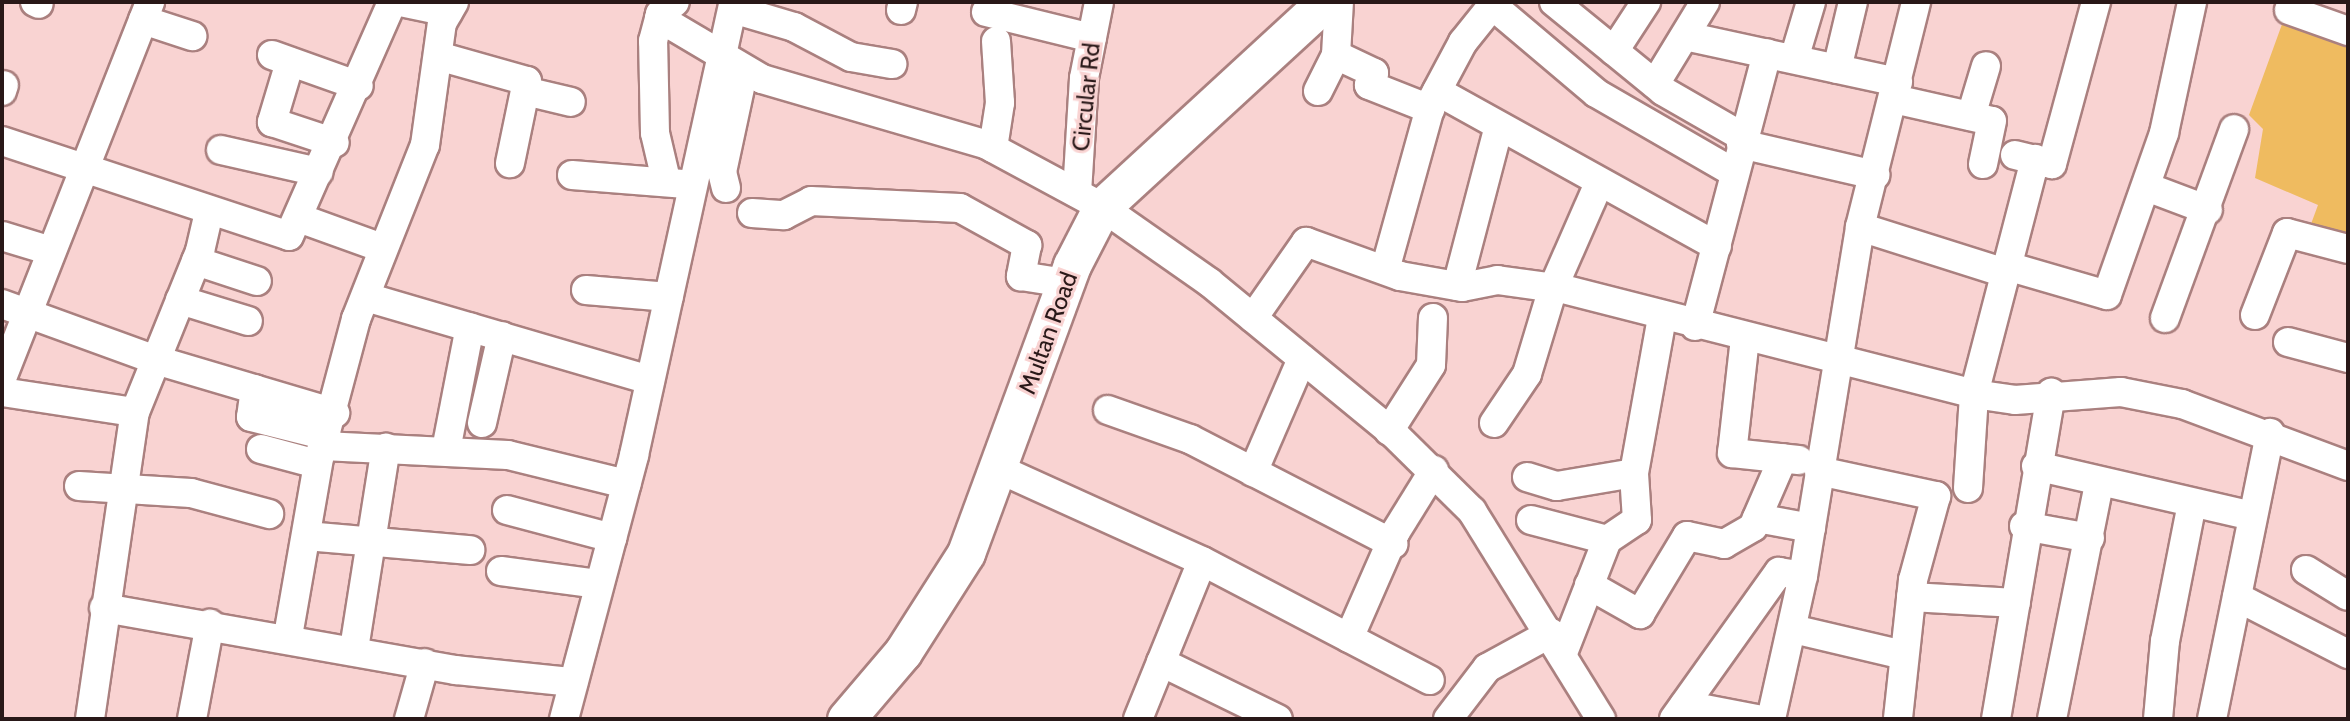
<!DOCTYPE html>
<style>
body{margin:0}
#map{position:relative;width:2350px;height:721px;overflow:hidden;background:#f9d3d2;font-family:Cabin,sans-serif}
div>[style]{position:absolute}
.green>*{inset:0;background:#efbb60}
.roads{filter:drop-shadow(2px 0 #aa807f) drop-shadow(-2px 0 #aa807f) drop-shadow(0 2px #aa807f) drop-shadow(0 -2px #aa807f)}
.minor>*{height:28px;margin:-14px;padding:0 14px;transform-origin:14px;border-radius:14px;background:#fff}
.major>*{height:37px;margin:-18.5px;padding:0 18.5px;transform-origin:18.5px;border-radius:18.5px;background:#fff}
span{translate:-50% -50%;white-space:nowrap;text-align:center;line-height:1.15;-webkit-text-stroke:6px #f9d3d2;paint-order:stroke}
.street-label{font-size:24px;color:#291818}
.frame{position:absolute;inset:0;border:4px solid #291818;pointer-events:none}
</style>
<div id="map">
<div class="green">
<div style="clip-path:polygon(2285px 16px,2348px 39px,2348px 235px,2311px 224px,2318px 205px,2255px 178px,2263px 129px,2249px 115px)"></div>
</div>
<div class="roads">
<div class="minor">
<div style="left:35px;top:2px;width:4px;rotate:27deg"></div>
<div style="left:400px;top:2px;width:49px;rotate:11.8deg"></div>
<div style="left:1554px;top:2px;width:141px;rotate:39.2deg"></div>
<div style="left:1663px;top:91px;width:92px;rotate:29.9deg"></div>
<div style="left:1492px;top:5px;width:136px;rotate:40.2deg"></div>
<div style="left:1596px;top:93px;width:158px;rotate:30deg"></div>
<div style="left:733px;top:9px;width:64px;rotate:16.4deg"></div>
<div style="left:794px;top:27px;width:64px;rotate:27.8deg"></div>
<div style="left:851px;top:57px;width:42px;rotate:9.7deg"></div>
<div style="left:901px;top:10px;width:8px;rotate:-76deg"></div>
<div style="left:2289px;top:10px;width:63px;rotate:19.6deg"></div>
<div style="left:986px;top:12px;width:109px;rotate:13.8deg"></div>
<div style="left:659px;top:18px;width:120px;rotate:30.6deg"></div>
<div style="left:762px;top:79px;width:234px;rotate:16.3deg"></div>
<div style="left:987px;top:145px;width:131px;rotate:28.3deg"></div>
<div style="left:1102px;top:207px;width:131px;rotate:35deg"></div>
<div style="left:1209px;top:282px;width:241px;rotate:39.4deg"></div>
<div style="left:1395px;top:435px;width:108px;rotate:44.6deg"></div>
<div style="left:1472px;top:511px;width:245px;rotate:58.2deg"></div>
<div style="left:143px;top:20px;width:52px;rotate:18.1deg"></div>
<div style="left:1685px;top:36px;width:218px;rotate:12.2deg"></div>
<div style="left:1614px;top:51px;width:59px;rotate:-56.9deg"></div>
<div style="left:272px;top:55px;width:92px;rotate:19.6deg"></div>
<div style="left:1336px;top:55px;width:42px;rotate:25.3deg"></div>
<div style="left:1374px;top:73px;width:13px;rotate:113deg"></div>
<div style="left:1369px;top:85px;width:66px;rotate:21.5deg"></div>
<div style="left:438px;top:56px;width:92px;rotate:15.7deg"></div>
<div style="left:527px;top:81px;width:84px;rotate:101.7deg"></div>
<div style="left:1794px;top:59px;width:59px;rotate:-73.4deg"></div>
<div style="left:290px;top:62px;width:63px;rotate:106.7deg"></div>
<div style="left:272px;top:122px;width:66px;rotate:18.4deg"></div>
<div style="left:1837px;top:69px;width:69px;rotate:-76.6deg"></div>
<div style="left:1655px;top:84px;width:96px;rotate:-58.6deg"></div>
<div style="left:2px;top:91px;width:6px;rotate:-72deg"></div>
<div style="left:525px;top:91px;width:47px;rotate:13.4deg"></div>
<div style="left:1318px;top:91px;width:40px;rotate:-63.4deg"></div>
<div style="left:1336px;top:55px;width:53px;rotate:-86.8deg"></div>
<div style="left:1437px;top:91px;width:320px;rotate:29deg"></div>
<div style="left:1894px;top:99px;width:100px;rotate:12.7deg"></div>
<div style="left:1992px;top:121px;width:44px;rotate:101.8deg"></div>
<div style="left:1971px;top:116px;width:52px;rotate:-73.3deg"></div>
<div style="left:2px;top:141px;width:302px;rotate:18.3deg"></div>
<div style="left:289px;top:236px;width:256px;rotate:-66.2deg"></div>
<div style="left:1741px;top:144px;width:138px;rotate:13deg"></div>
<div style="left:993px;top:148px;width:46px;rotate:-81.2deg"></div>
<div style="left:1000px;top:103px;width:62px;rotate:-93.7deg"></div>
<div style="left:221px;top:150px;width:100px;rotate:12.7deg"></div>
<div style="left:2015px;top:155px;width:38px;rotate:14deg"></div>
<div style="left:2052px;top:164px;width:168px;rotate:-74.8deg"></div>
<div style="left:572px;top:175px;width:111px;rotate:4.6deg"></div>
<div style="left:666px;top:180px;width:48px;rotate:-103.2deg"></div>
<div style="left:655px;top:133px;width:92px;rotate:-91.2deg"></div>
<div style="left:653px;top:41px;width:28px;rotate:-75deg"></div>
<div style="left:660px;top:14px;width:19px;rotate:-39deg"></div>
<div style="left:2147px;top:187px;width:65px;rotate:20.7deg"></div>
<div style="left:726px;top:188px;width:16px;rotate:-104deg"></div>
<div style="left:722px;top:172px;width:105px;rotate:-77.9deg"></div>
<div style="left:1077px;top:193px;width:115px;rotate:-86.5deg"></div>
<div style="left:1084px;top:78px;width:77px;rotate:-78.8deg"></div>
<div style="left:752px;top:213px;width:32px;rotate:4deg"></div>
<div style="left:784px;top:215px;width:30px;rotate:-27deg"></div>
<div style="left:811px;top:201px;width:149px;rotate:2.7deg"></div>
<div style="left:960px;top:208px;width:77px;rotate:28.9deg"></div>
<div style="left:1027px;top:245px;width:32px;rotate:101deg"></div>
<div style="left:1021px;top:276px;width:45px;rotate:9deg"></div>
<div style="left:299px;top:218px;width:88px;rotate:19.9deg"></div>
<div style="left:1860px;top:227px;width:152px;rotate:17.6deg"></div>
<div style="left:2px;top:236px;width:51px;rotate:17deg"></div>
<div style="left:196px;top:261px;width:64px;rotate:18.2deg"></div>
<div style="left:2007px;top:266px;width:104px;rotate:16.2deg"></div>
<div style="left:2107px;top:295px;width:172px;rotate:-70.6deg"></div>
<div style="left:2164px;top:133px;width:134px;rotate:-77.9deg"></div>
<div style="left:1385px;top:270px;width:176px;rotate:-74.5deg"></div>
<div style="left:1432px;top:100px;width:66px;rotate:-61.9deg"></div>
<div style="left:1463px;top:42px;width:51px;rotate:-51.3deg"></div>
<div style="left:1457px;top:286px;width:165px;rotate:-75.3deg"></div>
<div style="left:586px;top:290px;width:83px;rotate:4.8deg"></div>
<div style="left:366px;top:297px;width:296px;rotate:16.3deg"></div>
<div style="left:180px;top:300px;width:71px;rotate:17.2deg"></div>
<div style="left:2px;top:304px;width:164px;rotate:20deg"></div>
<div style="left:156px;top:360px;width:187px;rotate:16.5deg"></div>
<div style="left:2255px;top:315px;width:88px;rotate:-68.7deg"></div>
<div style="left:2287px;top:233px;width:63px;rotate:14.7deg"></div>
<div style="left:1253px;top:318px;width:93px;rotate:-55.1deg"></div>
<div style="left:1306px;top:242px;width:100px;rotate:19.9deg"></div>
<div style="left:1400px;top:276px;width:63px;rotate:10.1deg"></div>
<div style="left:1462px;top:287px;width:36px;rotate:-11deg"></div>
<div style="left:1497px;top:280px;width:67px;rotate:7.8deg"></div>
<div style="left:1563px;top:289px;width:424px;rotate:14.3deg"></div>
<div style="left:1974px;top:394px;width:41px;rotate:8.3deg"></div>
<div style="left:2015px;top:400px;width:106px;rotate:-4.3deg"></div>
<div style="left:2121px;top:392px;width:62px;rotate:11.1deg"></div>
<div style="left:2182px;top:404px;width:177px;rotate:20.5deg"></div>
<div style="left:2165px;top:318px;width:201px;rotate:-69.9deg"></div>
<div style="left:1695px;top:326px;width:282px;rotate:-75.2deg"></div>
<div style="left:1745px;top:338px;width:116px;rotate:96.4deg"></div>
<div style="left:1732px;top:453px;width:67px;rotate:6deg"></div>
<div style="left:2288px;top:342px;width:62px;rotate:14.9deg"></div>
<div style="left:2px;top:378px;width:404px;rotate:-68.5deg"></div>
<div style="left:255px;top:389px;width:28px;rotate:98deg"></div>
<div style="left:251px;top:417px;width:78px;rotate:14deg"></div>
<div style="left:2px;top:392px;width:134px;rotate:8.6deg"></div>
<div style="left:1108px;top:410px;width:87px;rotate:19.5deg"></div>
<div style="left:1190px;top:439px;width:229px;rotate:27.3deg"></div>
<div style="left:482px;top:423px;width:89px;rotate:-77.1deg"></div>
<div style="left:1494px;top:423px;width:59px;rotate:-56deg"></div>
<div style="left:1527px;top:374px;width:90px;rotate:-73.2deg"></div>
<div style="left:1553px;top:288px;width:115px;rotate:-66.3deg"></div>
<div style="left:1389px;top:431px;width:78px;rotate:-57.5deg"></div>
<div style="left:1431px;top:365px;width:47px;rotate:-87.6deg"></div>
<div style="left:323px;top:446px;width:185px;rotate:2.8deg"></div>
<div style="left:508px;top:455px;width:122px;rotate:13.8deg"></div>
<div style="left:261px;top:449px;width:58px;rotate:15deg"></div>
<div style="left:446px;top:450px;width:125px;rotate:-79deg"></div>
<div style="left:2036px;top:466px;width:219px;rotate:13deg"></div>
<div style="left:999px;top:469px;width:223px;rotate:24.4deg"></div>
<div style="left:1202px;top:561px;width:257px;rotate:27.6deg"></div>
<div style="left:1819px;top:471px;width:120px;rotate:12.1deg"></div>
<div style="left:1936px;top:496px;width:87px;rotate:105.3deg"></div>
<div style="left:1913px;top:580px;width:140px;rotate:96.2deg"></div>
<div style="left:1253px;top:472px;width:123px;rotate:-66.6deg"></div>
<div style="left:1527px;top:477px;width:31px;rotate:17deg"></div>
<div style="left:1557px;top:486px;width:78px;rotate:-9.6deg"></div>
<div style="left:79px;top:486px;width:112px;rotate:3.6deg"></div>
<div style="left:191px;top:493px;width:81px;rotate:15.1deg"></div>
<div style="left:1968px;top:488px;width:94px;rotate:-86.3deg"></div>
<div style="left:1974px;top:394px;width:243px;rotate:-75.4deg"></div>
<div style="left:507px;top:510px;width:109px;rotate:14.9deg"></div>
<div style="left:1757px;top:518px;width:55px;rotate:10.5deg"></div>
<div style="left:1531px;top:520px;width:79px;rotate:14.7deg"></div>
<div style="left:1607px;top:540px;width:36px;rotate:-34deg"></div>
<div style="left:1637px;top:520px;width:47px;rotate:-93.7deg"></div>
<div style="left:1634px;top:473px;width:158px;rotate:-79.8deg"></div>
<div style="left:2024px;top:526px;width:67px;rotate:10.3deg"></div>
<div style="left:306px;top:536px;width:165px;rotate:4.9deg"></div>
<div style="left:2306px;top:570px;width:49px;rotate:31.8deg"></div>
<div style="left:501px;top:571px;width:99px;rotate:7.6deg"></div>
<div style="left:1589px;top:585px;width:59px;rotate:29.6deg"></div>
<div style="left:1640px;top:614px;width:91px;rotate:-58.9deg"></div>
<div style="left:1687px;top:536px;width:38px;rotate:12deg"></div>
<div style="left:1724px;top:544px;width:34px;rotate:-30deg"></div>
<div style="left:1753px;top:527px;width:75px;rotate:-66.5deg"></div>
<div style="left:1911px;top:597px;width:105px;rotate:3.3deg"></div>
<div style="left:2237px;top:597px;width:125px;rotate:27.2deg"></div>
<div style="left:104px;top:608px;width:357px;rotate:10deg"></div>
<div style="left:456px;top:670px;width:118px;rotate:5.9deg"></div>
<div style="left:1793px;top:629px;width:113px;rotate:13.3deg"></div>
<div style="left:288px;top:636px;width:181px;rotate:-80.1deg"></div>
<div style="left:319px;top:458px;width:144px;rotate:-75.1deg"></div>
<div style="left:356px;top:319px;width:187px;rotate:-68.4deg"></div>
<div style="left:425px;top:145px;width:123px;rotate:-82.1deg"></div>
<div style="left:442px;top:23px;width:24px;rotate:-60deg"></div>
<div style="left:1349px;top:638px;width:115px;rotate:-66.3deg"></div>
<div style="left:1395px;top:533px;width:74px;rotate:-58.2deg"></div>
<div style="left:354px;top:649px;width:204px;rotate:-81deg"></div>
<div style="left:1563px;top:653px;width:121px;rotate:-68.7deg"></div>
<div style="left:1161px;top:662px;width:130px;rotate:26deg"></div>
<div style="left:1684px;top:705px;width:74px;rotate:10.9deg"></div>
<div style="left:90px;top:719px;width:310px;rotate:-81.7deg"></div>
<div style="left:135px;top:412px;width:174px;rotate:-68deg"></div>
<div style="left:200px;top:251px;width:40px;rotate:-77deg"></div>
<div style="left:192px;top:719px;width:97px;rotate:-79.3deg"></div>
<div style="left:409px;top:719px;width:58px;rotate:-74.1deg"></div>
<div style="left:564px;top:719px;width:273px;rotate:-75.1deg"></div>
<div style="left:634px;top:455px;width:464px;rotate:-77.6deg"></div>
<div style="left:1138px;top:719px;width:170px;rotate:-67.9deg"></div>
<div style="left:1448px;top:719px;width:64px;rotate:-52.6deg"></div>
<div style="left:1487px;top:668px;width:73px;rotate:-28.7deg"></div>
<div style="left:1674px;top:719px;width:181px;rotate:-54.5deg"></div>
<div style="left:1779px;top:572px;width:24px;rotate:9deg"></div>
<div style="left:1771px;top:719px;width:147px;rotate:-77.4deg"></div>
<div style="left:1803px;top:576px;width:354px;rotate:-80.7deg"></div>
<div style="left:1860px;top:227px;width:232px;rotate:-76deg"></div>
<div style="left:1996px;top:719px;width:331px;rotate:-80.4deg"></div>
<div style="left:2052px;top:719px;width:241px;rotate:-78.7deg"></div>
<div style="left:2158px;top:719px;width:78px;rotate:-84.9deg"></div>
<div style="left:2165px;top:641px;width:140px;rotate:-78.9deg"></div>
<div style="left:2212px;top:719px;width:292px;rotate:-78.5deg"></div>
</div>
<div class="major">
<div style="left:846px;top:719px;width:88px;rotate:-49.6deg"></div>
<div style="left:903px;top:652px;width:117px;rotate:-57.5deg"></div>
<div style="left:966px;top:553px;width:307px;rotate:-69.8deg"></div>
<div style="left:1072px;top:265px;width:65px;rotate:-62.7deg"></div>
<div style="left:1102px;top:207px;width:303px;rotate:-42.6deg"></div>
</div>
</div>
<div class="street-label">
<span style="left:1086px;top:97px;rotate:-84deg">Circular Rd</span>
<span style="left:1048px;top:333px;rotate:-70deg">Multan Road</span>
</div>
<div class="frame"></div>
</div>
